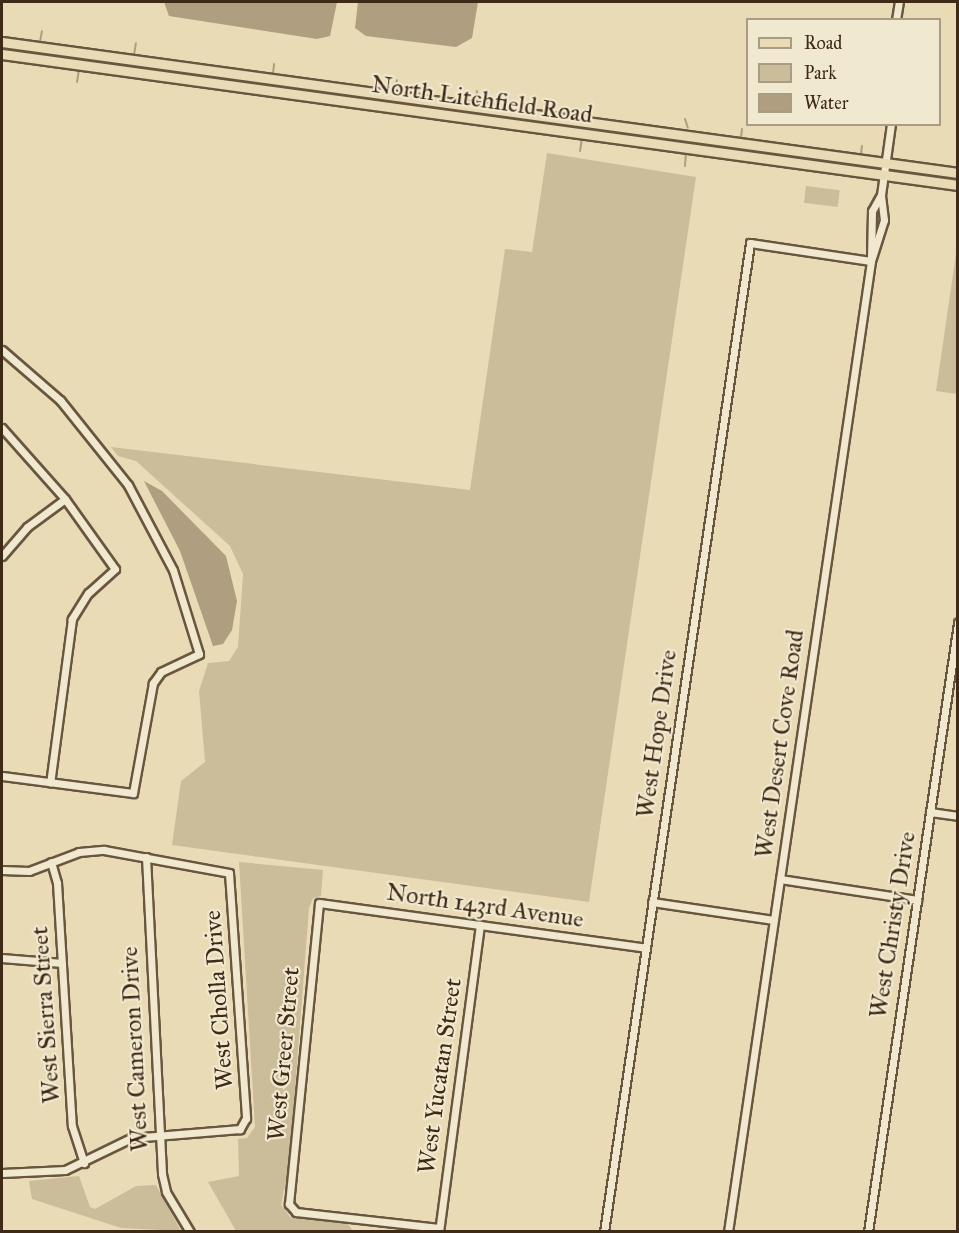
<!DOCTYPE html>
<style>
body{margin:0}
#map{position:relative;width:959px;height:1233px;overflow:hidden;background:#e8dbb5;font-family:"IM FELL Great Primer",serif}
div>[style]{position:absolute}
.green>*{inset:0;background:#cbbd9a;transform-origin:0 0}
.water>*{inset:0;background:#af9e7f}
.stream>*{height:2px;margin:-1px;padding:0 1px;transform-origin:1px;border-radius:1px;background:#af9e7f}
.roads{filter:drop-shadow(2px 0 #69563e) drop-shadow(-2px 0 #69563e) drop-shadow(0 2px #69563e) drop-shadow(0 -2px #69563e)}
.minor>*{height:7px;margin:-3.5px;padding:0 3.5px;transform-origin:3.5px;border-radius:3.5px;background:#f0e8cf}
.major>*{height:9px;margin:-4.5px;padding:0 4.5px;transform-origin:4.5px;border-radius:4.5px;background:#e8dbb5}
span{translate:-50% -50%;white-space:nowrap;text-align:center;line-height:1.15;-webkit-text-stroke:4.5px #f0e8cf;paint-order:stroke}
.street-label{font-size:24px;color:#3f2917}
.frame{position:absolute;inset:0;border:3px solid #3f2917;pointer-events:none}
.legend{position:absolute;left:746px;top:18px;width:195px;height:108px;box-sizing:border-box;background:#f0e8cf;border:2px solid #a99c85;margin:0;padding:8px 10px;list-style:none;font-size:18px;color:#3f2917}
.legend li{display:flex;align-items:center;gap:12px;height:30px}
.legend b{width:30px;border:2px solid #a99c85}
</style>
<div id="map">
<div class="green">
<div style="clip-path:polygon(547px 153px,696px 177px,589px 902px,172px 845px,181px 781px,205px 762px,199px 691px,208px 663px,229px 661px,238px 647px,243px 574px,230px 546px,136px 461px,118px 456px,111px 447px,470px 490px,505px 249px,532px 252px)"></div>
<div style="left:806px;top:186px;width:34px;height:17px;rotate:7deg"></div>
<div style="clip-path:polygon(957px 247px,957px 394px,936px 391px)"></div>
<div style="clip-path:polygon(239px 862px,323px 870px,321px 896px,313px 898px,309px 908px,289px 1167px,281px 1205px,291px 1218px,345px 1220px,353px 1231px,236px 1231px,208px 1182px,239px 1176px,238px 1139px,247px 1138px,255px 1127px)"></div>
<div style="clip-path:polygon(79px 1176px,90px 1207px,95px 1209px,136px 1186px,156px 1185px,181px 1231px,121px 1228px,32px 1199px,29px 1181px)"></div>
</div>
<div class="water">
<div style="clip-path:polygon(164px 2px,337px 2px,330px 36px,317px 39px,169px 16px)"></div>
<div style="clip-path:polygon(358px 2px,478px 2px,472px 38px,456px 47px,366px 36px,355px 28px)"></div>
<div style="clip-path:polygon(144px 481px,162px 491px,226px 556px,237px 601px,232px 630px,223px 644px,213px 646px,180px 551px)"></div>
</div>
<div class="stream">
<div style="left:40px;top:42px;width:11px;rotate:-80deg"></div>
<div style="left:134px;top:55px;width:12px;rotate:-81deg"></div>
<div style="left:273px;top:74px;width:10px;rotate:-84deg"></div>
<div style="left:77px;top:82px;width:12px;rotate:-81deg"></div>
<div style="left:395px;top:91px;width:11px;rotate:-80deg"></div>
<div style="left:476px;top:102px;width:11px;rotate:-85deg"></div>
<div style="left:685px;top:119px;width:9px;rotate:72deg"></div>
<div style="left:741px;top:138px;width:9px;rotate:-84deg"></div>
<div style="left:580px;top:151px;width:12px;rotate:-81deg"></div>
<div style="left:861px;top:154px;width:8px;rotate:-83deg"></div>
<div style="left:685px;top:166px;width:13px;rotate:-86deg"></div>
</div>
<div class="roads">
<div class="minor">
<div style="left:896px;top:20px;width:18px;rotate:-81deg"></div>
<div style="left:871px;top:259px;width:48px;rotate:-88.8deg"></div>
<div style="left:872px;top:211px;width:18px;rotate:-61deg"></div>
<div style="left:881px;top:195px;width:72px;rotate:-82deg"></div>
<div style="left:2px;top:350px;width:77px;rotate:40.8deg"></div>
<div style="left:60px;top:400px;width:109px;rotate:51.3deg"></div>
<div style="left:128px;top:485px;width:96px;rotate:62.1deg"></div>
<div style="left:173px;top:570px;width:88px;rotate:72.8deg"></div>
<div style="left:199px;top:654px;width:42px;rotate:154.7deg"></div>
<div style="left:161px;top:672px;width:14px;rotate:126deg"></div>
<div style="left:153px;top:683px;width:112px;rotate:100.3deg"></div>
<div style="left:133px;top:793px;width:132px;rotate:-172.6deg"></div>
<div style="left:2px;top:428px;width:95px;rotate:48.4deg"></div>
<div style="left:65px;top:499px;width:86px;rotate:54.5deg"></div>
<div style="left:115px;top:569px;width:36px;rotate:138deg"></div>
<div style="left:88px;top:593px;width:31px;rotate:122deg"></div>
<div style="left:72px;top:619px;width:165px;rotate:97.6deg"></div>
<div style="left:2px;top:556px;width:38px;rotate:-49deg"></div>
<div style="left:27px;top:527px;width:47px;rotate:-36.4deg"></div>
<div style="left:930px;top:812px;width:28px;rotate:8deg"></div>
<div style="left:146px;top:857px;width:317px;rotate:87.1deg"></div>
<div style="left:162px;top:1174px;width:18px;rotate:77deg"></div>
<div style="left:166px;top:1192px;width:47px;rotate:59deg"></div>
<div style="left:51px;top:862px;width:22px;rotate:74deg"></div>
<div style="left:57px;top:883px;width:243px;rotate:86.5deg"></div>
<div style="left:72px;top:1126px;width:39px;rotate:72deg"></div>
<div style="left:2px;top:870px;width:27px;rotate:2deg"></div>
<div style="left:29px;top:871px;width:53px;rotate:-20.8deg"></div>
<div style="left:79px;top:852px;width:25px;rotate:-5deg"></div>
<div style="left:104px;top:850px;width:127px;rotate:10.4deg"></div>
<div style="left:229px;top:873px;width:246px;rotate:86deg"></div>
<div style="left:246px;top:1118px;width:13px;rotate:119deg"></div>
<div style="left:240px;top:1129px;width:109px;rotate:175.3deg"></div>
<div style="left:131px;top:1138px;width:73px;rotate:154.1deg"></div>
<div style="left:65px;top:1170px;width:63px;rotate:177.3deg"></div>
<div style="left:780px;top:879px;width:139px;rotate:8.7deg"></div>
<div style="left:652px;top:902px;width:123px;rotate:8.4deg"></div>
<div style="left:2px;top:958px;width:60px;rotate:4.8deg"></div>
<div style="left:439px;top:1228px;width:144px;rotate:-173.6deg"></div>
<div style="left:296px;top:1212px;width:11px;rotate:-131deg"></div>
<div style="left:289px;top:1204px;width:302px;rotate:-84.3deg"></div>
<div style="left:319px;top:903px;width:330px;rotate:7.8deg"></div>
<div style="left:439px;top:1232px;width:310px;rotate:-82.4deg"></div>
<div style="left:604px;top:1232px;width:1000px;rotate:-81.6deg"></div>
<div style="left:750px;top:243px;width:122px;rotate:8.5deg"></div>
<div style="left:728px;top:1232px;width:981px;rotate:-81.62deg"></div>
<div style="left:871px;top:261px;width:43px;rotate:-72.4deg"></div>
<div style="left:884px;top:220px;width:25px;rotate:-97deg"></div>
<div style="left:868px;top:1232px;width:616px;rotate:-81.59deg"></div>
</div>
<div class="major">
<div style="left:2px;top:42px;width:965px;rotate:7.8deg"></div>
<div style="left:2px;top:54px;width:965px;rotate:7.8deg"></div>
</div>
</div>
<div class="street-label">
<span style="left:482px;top:100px;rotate:8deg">North Litchfield Road</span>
<span style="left:657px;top:734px;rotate:-82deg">West Hope Drive</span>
<span style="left:780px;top:744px;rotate:-82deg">West Desert Cove Road</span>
<span style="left:485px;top:906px;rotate:8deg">North 143rd Avenue</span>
<span style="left:893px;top:925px;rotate:-81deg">West Christy Drive</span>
<span style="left:219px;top:1000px;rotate:-94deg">West Cholla Drive</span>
<span style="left:46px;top:1015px;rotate:-94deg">West Sierra Street</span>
<span style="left:135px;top:1049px;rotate:-93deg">West Cameron Drive</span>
<span style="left:284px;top:1054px;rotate:-85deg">West Greer Street</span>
<span style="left:440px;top:1076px;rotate:-82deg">West Yucatan Street</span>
</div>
<div class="frame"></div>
<ul class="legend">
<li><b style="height:8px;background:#e8dbb5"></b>Road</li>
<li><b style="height:16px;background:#cbbd9a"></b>Park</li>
<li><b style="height:16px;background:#af9e7f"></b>Water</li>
</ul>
</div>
